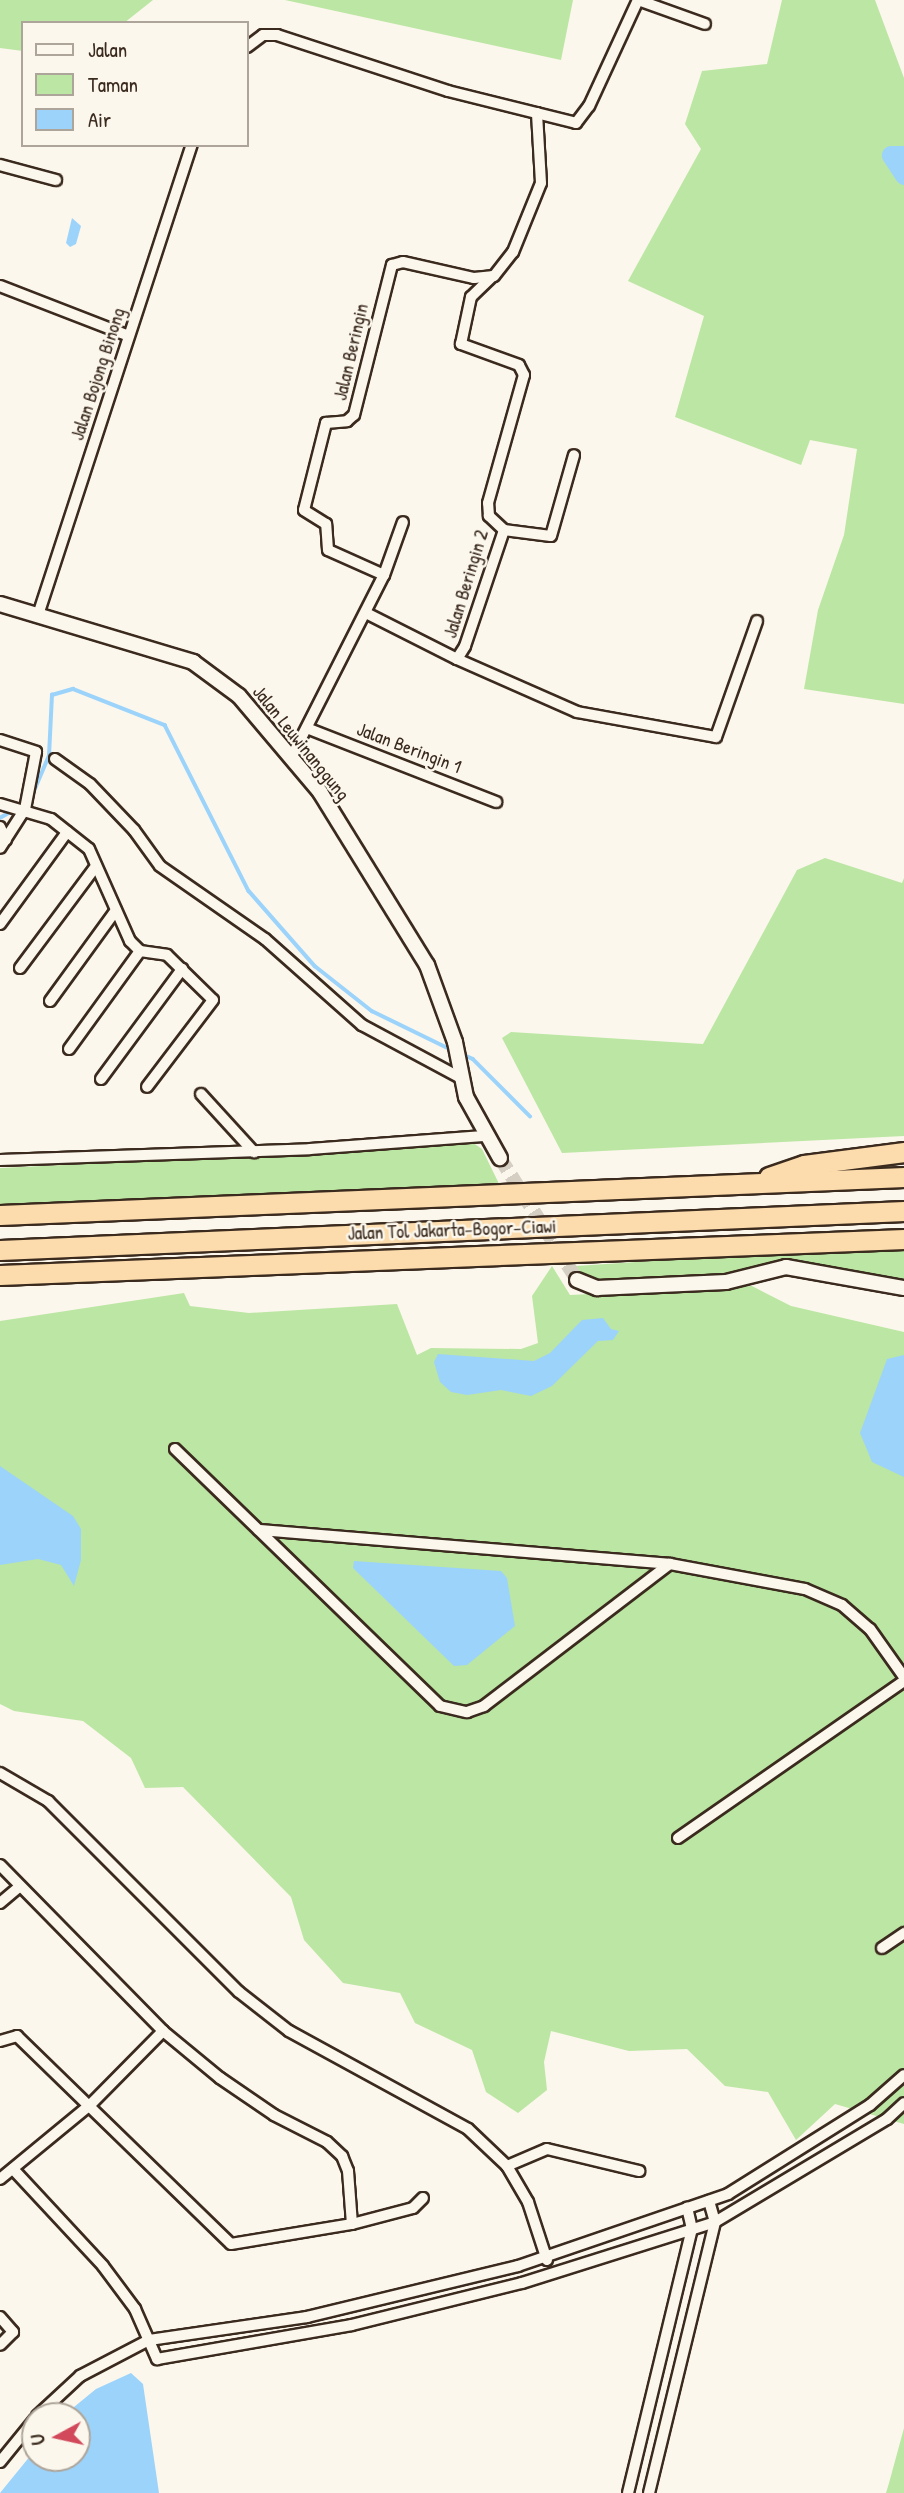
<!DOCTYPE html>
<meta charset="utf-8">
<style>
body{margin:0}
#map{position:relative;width:904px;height:2493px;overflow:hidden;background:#fbf7ec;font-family:"Patrick Hand",sans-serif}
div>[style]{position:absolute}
.green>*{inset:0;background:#bce6a3}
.water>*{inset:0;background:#9cd3fb}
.stream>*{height:3.5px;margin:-1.75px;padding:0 1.75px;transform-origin:1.75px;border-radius:1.75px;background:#9cd3fb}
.river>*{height:19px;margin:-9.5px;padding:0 9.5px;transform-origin:9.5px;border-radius:9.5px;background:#9cd3fb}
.secondary-tunnel>*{height:14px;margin-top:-7px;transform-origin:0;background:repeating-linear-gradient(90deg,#d5cec3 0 14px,transparent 0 21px)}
.roads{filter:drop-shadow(2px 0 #3b2a1e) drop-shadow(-2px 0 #3b2a1e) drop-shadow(0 2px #3b2a1e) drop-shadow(0 -2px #3b2a1e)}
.minor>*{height:10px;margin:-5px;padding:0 5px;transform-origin:5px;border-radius:5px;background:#fbf7ec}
.secondary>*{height:14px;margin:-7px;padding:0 7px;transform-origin:7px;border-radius:7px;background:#fbf7ec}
.motorway>*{height:19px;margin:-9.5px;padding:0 9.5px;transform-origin:9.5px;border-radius:9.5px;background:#fcdcac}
span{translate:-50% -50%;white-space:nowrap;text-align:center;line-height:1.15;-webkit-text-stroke:5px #fbf7ec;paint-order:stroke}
.street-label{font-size:19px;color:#3b2a1e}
.legend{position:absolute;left:21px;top:21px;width:228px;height:126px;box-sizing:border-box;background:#fbf7ec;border:2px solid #aea59a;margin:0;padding:9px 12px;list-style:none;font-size:21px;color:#3b2a1e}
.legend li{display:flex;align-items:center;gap:14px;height:35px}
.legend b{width:35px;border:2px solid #aea59a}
.north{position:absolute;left:21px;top:2402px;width:70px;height:70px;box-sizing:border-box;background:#fbf7ec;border:2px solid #aea59a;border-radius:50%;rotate:262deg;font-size:19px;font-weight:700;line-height:28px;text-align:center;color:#3b2a1e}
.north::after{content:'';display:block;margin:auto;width:24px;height:32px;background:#d1495b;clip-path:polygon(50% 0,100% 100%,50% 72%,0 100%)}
</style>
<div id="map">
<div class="green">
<div style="clip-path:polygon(0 0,153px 0,124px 23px,23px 23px,23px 51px,0 48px)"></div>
<div style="clip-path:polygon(285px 0,573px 0,561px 60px)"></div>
<div style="clip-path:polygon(782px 0,875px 0,904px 78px,904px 704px,804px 689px,818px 610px,844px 535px,857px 449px,810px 440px,801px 465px,675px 417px,704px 316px,628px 281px,701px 149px,685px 124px,702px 71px,767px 64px)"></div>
<div style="clip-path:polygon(825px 858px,902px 883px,904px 878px,904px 1136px,562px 1153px,502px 1038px,511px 1032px,703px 1044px,797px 870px)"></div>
<div style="clip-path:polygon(466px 1138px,482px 1149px,504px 1194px,0 1215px,0 1168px,252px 1156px)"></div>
<div style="clip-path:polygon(904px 1244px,904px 1281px,777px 1261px,750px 1274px,586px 1280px,576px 1266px)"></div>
<div style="clip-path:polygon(552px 1266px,570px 1295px,752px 1286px,791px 1306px,904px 1332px,904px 2124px,835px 2104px,796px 2140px,768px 2092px,725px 2086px,687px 2049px,629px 2051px,551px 2031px,544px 2062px,547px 2090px,518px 2113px,486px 2092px,472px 2050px,415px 2023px,400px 1993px,343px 1983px,304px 1940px,291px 1897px,183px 1787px,145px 1788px,131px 1758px,83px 1721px,14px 1711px,0 1704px,0 1321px,184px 1293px,190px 1306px,249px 1313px,397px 1304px,417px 1355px,431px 1348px,521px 1349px,538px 1343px,532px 1296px)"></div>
<div style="clip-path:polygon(904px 2428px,904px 2493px,886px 2493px,889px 2483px)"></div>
</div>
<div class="water">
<div style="clip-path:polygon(72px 218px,81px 226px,76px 244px,70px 247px,66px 243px)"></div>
<div style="clip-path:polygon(603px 1318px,611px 1329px,619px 1331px,613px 1340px,598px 1341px,552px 1386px,531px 1396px,501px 1390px,467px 1395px,451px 1392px,440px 1382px,434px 1362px,438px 1354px,534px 1361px,550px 1353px,582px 1320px)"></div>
<div style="clip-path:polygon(904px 1355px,904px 1477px,872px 1462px,860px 1433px,887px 1359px)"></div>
<div style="clip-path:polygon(0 1466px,73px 1516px,81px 1529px,81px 1560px,74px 1586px,61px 1565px,38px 1559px,0 1565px)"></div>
<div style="clip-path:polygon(354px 1561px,501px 1571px,507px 1578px,515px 1626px,467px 1665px,454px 1666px,353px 1568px)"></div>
<div style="clip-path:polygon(131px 2373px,143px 2384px,159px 2493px,0 2493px,35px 2450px,35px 2458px,77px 2458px,77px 2416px,63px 2416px,96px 2389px)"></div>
</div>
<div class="stream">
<div style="left:34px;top:791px;width:38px;rotate:-67deg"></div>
<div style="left:49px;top:756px;width:61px;rotate:-87.2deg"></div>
<div style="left:52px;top:695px;width:22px;rotate:-16deg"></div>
<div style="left:73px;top:689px;width:99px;rotate:21.4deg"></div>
<div style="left:165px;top:725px;width:186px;rotate:63.2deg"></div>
<div style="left:249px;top:891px;width:100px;rotate:48.7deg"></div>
<div style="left:315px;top:966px;width:73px;rotate:38.3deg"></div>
<div style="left:372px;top:1011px;width:89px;rotate:26deg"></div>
<div style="left:0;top:818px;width:16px;rotate:-30deg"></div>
<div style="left:462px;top:1054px;width:12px;rotate:24deg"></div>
<div style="left:473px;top:1059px;width:81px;rotate:45deg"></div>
</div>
<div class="river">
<div style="left:904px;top:155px;width:13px;rotate:180deg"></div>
<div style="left:891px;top:155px;width:24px;rotate:57deg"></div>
</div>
<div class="secondary-tunnel">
<div style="left:500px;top:1158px;width:144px;rotate:57.7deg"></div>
</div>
<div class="roads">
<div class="minor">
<div style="left:638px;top:0;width:71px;rotate:19.7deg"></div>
<div style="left:247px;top:47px;width:20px;rotate:-37deg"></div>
<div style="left:263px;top:35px;width:14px"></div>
<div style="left:277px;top:35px;width:180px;rotate:18.1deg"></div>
<div style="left:448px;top:91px;width:132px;rotate:14deg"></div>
<div style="left:576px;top:123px;width:21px;rotate:-53deg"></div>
<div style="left:589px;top:106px;width:117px;rotate:-65.2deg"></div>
<div style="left:0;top:165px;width:58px;rotate:15deg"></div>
<div style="left:0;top:286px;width:138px;rotate:21.2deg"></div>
<div style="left:504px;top:530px;width:47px;rotate:7.3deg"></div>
<div style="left:551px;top:536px;width:84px;rotate:-74.1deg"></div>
<div style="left:384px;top:575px;width:56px;rotate:-70.3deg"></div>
<div style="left:366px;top:613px;width:102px;rotate:26.8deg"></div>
<div style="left:457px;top:659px;width:15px;rotate:-58deg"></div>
<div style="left:465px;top:646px;width:122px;rotate:-71.4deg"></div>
<div style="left:504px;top:530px;width:21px;rotate:-137deg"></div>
<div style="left:489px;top:516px;width:13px;rotate:-94deg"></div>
<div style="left:488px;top:503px;width:133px;rotate:-74.3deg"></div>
<div style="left:524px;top:375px;width:11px;rotate:-117deg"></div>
<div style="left:519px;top:365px;width:62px;rotate:-160.1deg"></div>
<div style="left:461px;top:344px;width:48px;rotate:-78deg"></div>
<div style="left:471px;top:297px;width:30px;rotate:-44deg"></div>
<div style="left:38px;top:615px;width:495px;rotate:-71.9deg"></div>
<div style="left:457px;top:659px;width:131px;rotate:23.8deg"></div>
<div style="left:577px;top:712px;width:141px;rotate:10.2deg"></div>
<div style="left:716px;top:737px;width:123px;rotate:-70.5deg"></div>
<div style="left:309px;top:729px;width:201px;rotate:21.3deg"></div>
<div style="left:0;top:740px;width:38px;rotate:18deg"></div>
<div style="left:36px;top:752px;width:58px;rotate:100.9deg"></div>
<div style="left:25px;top:809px;width:46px;rotate:122.7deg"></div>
<div style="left:292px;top:756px;width:203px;rotate:-63.1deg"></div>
<div style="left:384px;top:575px;width:61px;rotate:-155.9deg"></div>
<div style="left:328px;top:550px;width:26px;rotate:-94deg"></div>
<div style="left:326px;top:524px;width:26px;rotate:-148deg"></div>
<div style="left:304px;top:510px;width:90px;rotate:-75.8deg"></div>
<div style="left:326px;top:423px;width:21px;rotate:-5deg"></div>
<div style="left:347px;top:421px;width:9px;rotate:-41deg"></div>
<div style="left:354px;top:415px;width:155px;rotate:-75.8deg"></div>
<div style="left:392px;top:265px;width:11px;rotate:-15deg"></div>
<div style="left:403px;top:262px;width:73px;rotate:12.7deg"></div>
<div style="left:474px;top:278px;width:20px;rotate:-6deg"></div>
<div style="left:494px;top:276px;width:31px;rotate:-52deg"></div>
<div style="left:513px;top:252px;width:74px;rotate:-67.9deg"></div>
<div style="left:541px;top:183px;width:70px;rotate:-93.3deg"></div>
<div style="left:55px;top:759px;width:43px;rotate:35.5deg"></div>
<div style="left:90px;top:784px;width:64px;rotate:46.3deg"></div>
<div style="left:134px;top:830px;width:44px;rotate:54.2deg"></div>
<div style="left:160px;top:866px;width:128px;rotate:34.8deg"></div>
<div style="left:265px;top:939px;width:130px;rotate:41.6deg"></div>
<div style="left:362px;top:1025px;width:110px;rotate:28.2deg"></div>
<div style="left:0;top:804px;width:53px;rotate:16.4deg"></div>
<div style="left:51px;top:819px;width:48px;rotate:38.3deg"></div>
<div style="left:89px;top:849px;width:101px;rotate:66deg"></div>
<div style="left:130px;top:941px;width:14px;rotate:45deg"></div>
<div style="left:140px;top:951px;width:27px;rotate:8deg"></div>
<div style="left:167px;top:955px;width:64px;rotate:44.4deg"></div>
<div style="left:213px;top:1000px;width:109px;rotate:127.2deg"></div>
<div style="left:0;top:827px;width:14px;rotate:65deg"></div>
<div style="left:0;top:924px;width:114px;rotate:-53.9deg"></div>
<div style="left:20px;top:968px;width:127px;rotate:-53.3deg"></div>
<div style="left:50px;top:1001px;width:112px;rotate:-54deg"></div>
<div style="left:69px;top:1049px;width:121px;rotate:-54.1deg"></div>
<div style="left:101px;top:1079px;width:137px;rotate:-53.6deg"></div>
<div style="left:201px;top:1094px;width:79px;rotate:47.6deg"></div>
<div style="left:0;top:1160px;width:310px;rotate:-2deg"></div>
<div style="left:310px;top:1149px;width:174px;rotate:-4.3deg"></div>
<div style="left:175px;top:1449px;width:369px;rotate:44.1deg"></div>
<div style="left:440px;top:1706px;width:28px;rotate:13deg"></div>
<div style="left:467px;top:1712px;width:18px;rotate:-19deg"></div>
<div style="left:484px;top:1706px;width:234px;rotate:-37.4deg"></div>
<div style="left:259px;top:1530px;width:412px;rotate:4.7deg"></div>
<div style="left:670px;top:1564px;width:137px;rotate:10.5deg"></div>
<div style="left:805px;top:1589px;width:40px;rotate:23.4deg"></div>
<div style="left:842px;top:1605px;width:37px;rotate:41deg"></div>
<div style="left:870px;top:1629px;width:59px;rotate:54.7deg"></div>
<div style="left:0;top:1773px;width:56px;rotate:30.3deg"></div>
<div style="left:48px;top:1801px;width:270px;rotate:45deg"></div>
<div style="left:239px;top:1992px;width:63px;rotate:38deg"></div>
<div style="left:289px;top:2031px;width:204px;rotate:28.7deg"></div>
<div style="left:468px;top:2129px;width:54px;rotate:43.5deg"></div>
<div style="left:507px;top:2166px;width:42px;rotate:59.7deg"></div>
<div style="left:528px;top:2202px;width:61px;rotate:71.9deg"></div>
<div style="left:678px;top:1838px;width:275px;rotate:-34.8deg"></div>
<div style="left:0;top:1865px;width:233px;rotate:45.5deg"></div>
<div style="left:163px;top:2031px;width:74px;rotate:39.5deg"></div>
<div style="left:220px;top:2078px;width:65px;rotate:34.4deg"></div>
<div style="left:274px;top:2115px;width:59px;rotate:27deg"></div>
<div style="left:327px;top:2142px;width:21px;rotate:43deg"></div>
<div style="left:342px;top:2156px;width:16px;rotate:68deg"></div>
<div style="left:348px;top:2171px;width:53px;rotate:85.7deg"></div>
<div style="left:0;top:1903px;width:26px;rotate:-40deg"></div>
<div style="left:882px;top:1948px;width:27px;rotate:-34deg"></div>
<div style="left:0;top:2041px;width:18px;rotate:-16deg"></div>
<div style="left:17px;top:2036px;width:298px;rotate:44.2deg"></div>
<div style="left:231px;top:2244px;width:123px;rotate:-9.4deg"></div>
<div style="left:352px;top:2224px;width:63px;rotate:-14.7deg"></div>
<div style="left:413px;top:2208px;width:14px;rotate:-45deg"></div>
<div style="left:507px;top:2166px;width:43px;rotate:-23deg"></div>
<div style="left:547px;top:2149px;width:95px;rotate:13.4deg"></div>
<div style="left:13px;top:2169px;width:132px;rotate:47.1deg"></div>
<div style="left:103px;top:2266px;width:54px;rotate:53.3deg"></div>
<div style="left:135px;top:2309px;width:55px;rotate:66.3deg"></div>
<div style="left:157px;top:2359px;width:198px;rotate:-9.9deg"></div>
<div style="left:352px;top:2325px;width:175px;rotate:-13.9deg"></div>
<div style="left:522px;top:2283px;width:202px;rotate:-17.5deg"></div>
<div style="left:715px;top:2222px;width:200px;rotate:-30.9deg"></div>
<div style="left:887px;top:2119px;width:23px;rotate:-43deg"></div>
<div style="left:0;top:2179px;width:117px;rotate:-39.4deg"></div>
<div style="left:90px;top:2105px;width:104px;rotate:-45.4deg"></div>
<div style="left:0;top:2317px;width:20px;rotate:49deg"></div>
<div style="left:13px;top:2332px;width:18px;rotate:135deg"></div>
<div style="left:37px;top:2416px;width:59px;rotate:-42.9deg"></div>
<div style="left:80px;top:2376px;width:78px;rotate:-27.6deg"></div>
<div style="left:149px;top:2340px;width:160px;rotate:-8.3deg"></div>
<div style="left:307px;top:2317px;width:217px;rotate:-13.6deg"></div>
<div style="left:518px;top:2266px;width:222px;rotate:-18.9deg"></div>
<div style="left:728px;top:2194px;width:168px;rotate:-32.1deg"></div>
<div style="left:870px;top:2105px;width:45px;rotate:-41.4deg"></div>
<div style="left:0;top:2462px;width:55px;rotate:-50.9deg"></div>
<div style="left:628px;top:2493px;width:272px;rotate:-76.4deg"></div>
<div style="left:692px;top:2229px;width:22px;rotate:-103deg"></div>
<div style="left:649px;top:2493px;width:279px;rotate:-76.3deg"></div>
<div style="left:715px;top:2222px;width:22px;rotate:-106deg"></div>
</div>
<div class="secondary">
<div style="left:0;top:604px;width:202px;rotate:16.7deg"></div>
<div style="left:193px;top:662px;width:57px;rotate:36.5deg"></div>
<div style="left:239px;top:696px;width:126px;rotate:49.8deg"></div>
<div style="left:320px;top:792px;width:203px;rotate:58.3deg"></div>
<div style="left:427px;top:965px;width:82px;rotate:70deg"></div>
<div style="left:455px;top:1042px;width:56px;rotate:78.7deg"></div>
<div style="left:466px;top:1097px;width:70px;rotate:60.9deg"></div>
<div style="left:577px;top:1280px;width:22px;rotate:22deg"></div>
<div style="left:597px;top:1288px;width:129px;rotate:-2.7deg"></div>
<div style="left:726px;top:1282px;width:62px;rotate:-14deg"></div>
<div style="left:786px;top:1267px;width:120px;rotate:10.1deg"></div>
</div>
<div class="motorway">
<div style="left:769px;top:1177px;width:37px;rotate:-19deg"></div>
<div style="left:804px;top:1165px;width:101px;rotate:-7.4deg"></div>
<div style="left:0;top:1215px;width:905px;rotate:-2.41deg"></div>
<div style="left:0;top:1250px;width:905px;rotate:-2.47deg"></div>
<div style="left:0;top:1275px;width:905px;rotate:-2.28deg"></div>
</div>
</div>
<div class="street-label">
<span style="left:351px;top:352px;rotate:-77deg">Jalan Beringin</span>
<span style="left:98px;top:374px;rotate:-72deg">Jalan Bojong Binong</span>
<span style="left:466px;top:584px;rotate:-73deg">Jalan Beringin 2</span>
<span style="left:301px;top:743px;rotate:51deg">Jalan Leuwinanggung</span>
<span style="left:409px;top:748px;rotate:21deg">Jalan Beringin 1</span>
<span style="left:452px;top:1230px;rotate:-2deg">Jalan Tol Jakarta–Bogor–Ciawi</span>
</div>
<ul class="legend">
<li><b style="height:9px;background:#fbf7ec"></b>Jalan</li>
<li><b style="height:19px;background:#bce6a3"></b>Taman</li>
<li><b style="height:19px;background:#9cd3fb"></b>Air</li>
</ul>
<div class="north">U</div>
</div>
